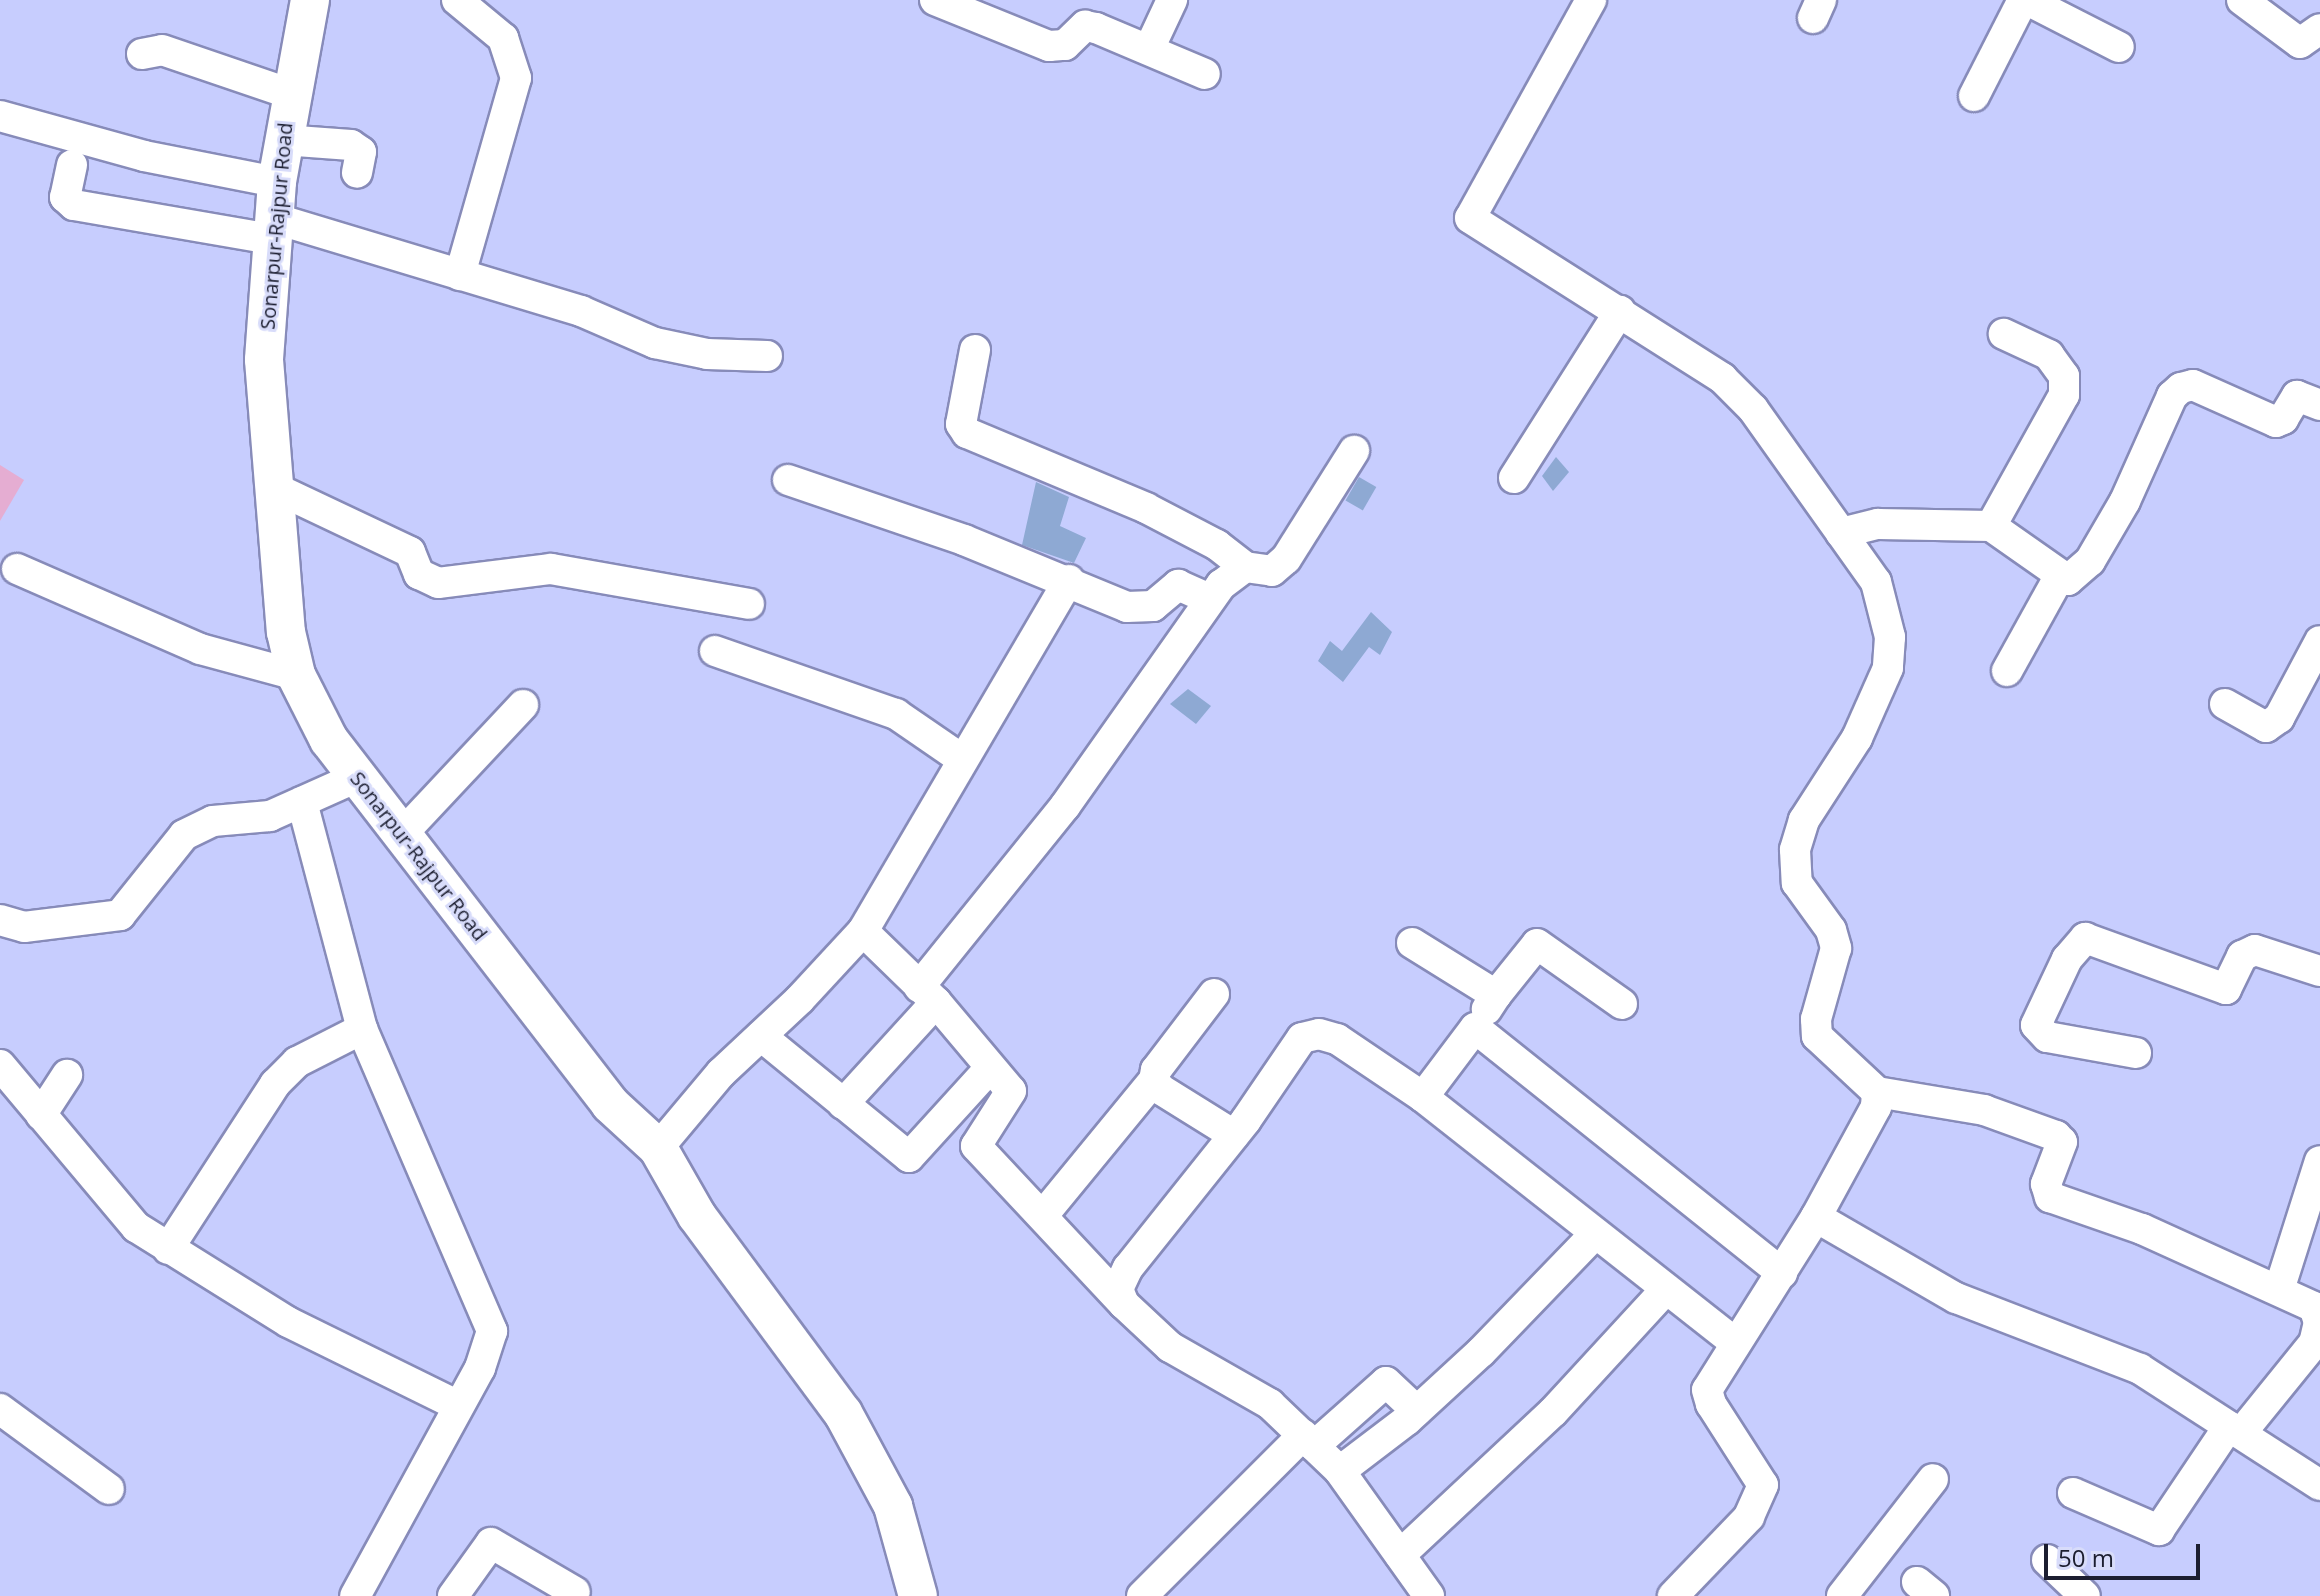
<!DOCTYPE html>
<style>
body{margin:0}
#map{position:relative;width:2320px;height:1596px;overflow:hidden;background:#c7cdfe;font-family:"Open Sans",sans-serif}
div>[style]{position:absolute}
.green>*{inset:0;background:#e5add2}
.building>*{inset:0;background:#8ea9d3;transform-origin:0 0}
.roads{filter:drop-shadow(2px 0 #878bb9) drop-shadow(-2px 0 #878bb9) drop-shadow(0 2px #878bb9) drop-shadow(0 -2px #878bb9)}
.minor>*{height:30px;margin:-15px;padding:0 15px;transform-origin:15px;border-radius:15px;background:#fff}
.major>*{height:38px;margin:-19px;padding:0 19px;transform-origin:19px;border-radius:19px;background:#fff}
span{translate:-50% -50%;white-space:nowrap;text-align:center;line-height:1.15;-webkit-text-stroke:6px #d8dcfa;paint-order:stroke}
.street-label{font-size:20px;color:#1c1e30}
.scale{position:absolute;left:2044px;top:1544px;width:156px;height:36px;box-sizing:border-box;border:4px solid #1c1e30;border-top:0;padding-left:10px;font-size:24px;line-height:28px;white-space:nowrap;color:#1c1e30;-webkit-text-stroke:6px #d8dcfa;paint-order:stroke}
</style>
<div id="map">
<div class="green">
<div style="clip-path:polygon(0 465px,24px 480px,0 521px)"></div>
</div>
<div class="building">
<div style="clip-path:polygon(1556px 457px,1569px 472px,1553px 491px,1542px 476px)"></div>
<div style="left:1359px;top:477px;width:20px;height:27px;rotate:30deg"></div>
<div style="clip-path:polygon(1036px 482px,1069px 497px,1060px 526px,1086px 538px,1074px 563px,1022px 545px)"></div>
<div style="clip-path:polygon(1371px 612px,1392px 632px,1380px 655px,1369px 647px,1343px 682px,1318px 661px,1330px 641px,1342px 651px)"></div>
<div style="clip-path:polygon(1188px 689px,1211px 706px,1196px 724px,1170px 704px)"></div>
</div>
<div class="roads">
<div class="minor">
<div style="left:457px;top:0;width:60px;rotate:39.6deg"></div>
<div style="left:503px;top:38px;width:42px;rotate:72deg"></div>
<div style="left:516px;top:78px;width:205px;rotate:105.9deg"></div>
<div style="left:935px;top:0;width:123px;rotate:22deg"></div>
<div style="left:1049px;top:46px;width:16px;rotate:-4deg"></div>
<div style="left:1065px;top:45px;width:28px;rotate:-44deg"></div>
<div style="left:1085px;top:26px;width:11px;rotate:10deg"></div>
<div style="left:1096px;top:28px;width:118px;rotate:22.9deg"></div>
<div style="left:1591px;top:0;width:249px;rotate:119deg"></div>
<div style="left:1470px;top:218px;width:299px;rotate:32.4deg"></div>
<div style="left:1722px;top:378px;width:44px;rotate:45deg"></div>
<div style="left:1753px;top:409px;width:212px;rotate:54.6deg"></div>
<div style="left:1876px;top:582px;width:57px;rotate:75.7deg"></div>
<div style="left:1890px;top:637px;width:31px;rotate:94deg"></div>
<div style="left:1888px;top:668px;width:77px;rotate:113.9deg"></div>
<div style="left:1857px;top:738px;width:98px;rotate:122.9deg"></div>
<div style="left:1804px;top:820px;width:31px;rotate:107deg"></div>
<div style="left:1795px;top:850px;width:33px;rotate:87deg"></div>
<div style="left:1797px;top:883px;width:58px;rotate:54.1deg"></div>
<div style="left:1831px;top:930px;width:19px;rotate:74deg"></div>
<div style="left:1836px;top:948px;width:74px;rotate:105.7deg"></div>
<div style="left:1816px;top:1019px;width:17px;rotate:87deg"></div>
<div style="left:1817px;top:1036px;width:82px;rotate:43deg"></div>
<div style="left:1877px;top:1092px;width:15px;rotate:94deg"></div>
<div style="left:1876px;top:1107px;width:125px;rotate:118.6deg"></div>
<div style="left:1816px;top:1217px;width:204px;rotate:122.2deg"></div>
<div style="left:1707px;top:1390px;width:15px;rotate:74deg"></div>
<div style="left:1711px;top:1404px;width:96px;rotate:57.3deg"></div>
<div style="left:1763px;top:1485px;width:35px;rotate:114deg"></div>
<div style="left:1749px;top:1517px;width:110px;rotate:133.9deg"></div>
<div style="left:2027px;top:0;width:103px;rotate:27.1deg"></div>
<div style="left:2242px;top:0;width:72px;rotate:36.6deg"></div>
<div style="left:2300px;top:43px;width:24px;rotate:-35deg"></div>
<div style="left:1813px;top:18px;width:20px;rotate:-66deg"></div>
<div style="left:1150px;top:47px;width:52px;rotate:-64.9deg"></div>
<div style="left:142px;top:54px;width:20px;rotate:-11deg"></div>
<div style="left:162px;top:50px;width:136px;rotate:18.8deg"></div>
<div style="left:1974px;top:96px;width:108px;rotate:-63deg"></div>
<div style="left:0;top:116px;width:149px;rotate:15.5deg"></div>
<div style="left:144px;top:156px;width:136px;rotate:11.1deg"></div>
<div style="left:283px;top:140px;width:68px;rotate:4.2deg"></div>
<div style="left:351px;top:145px;width:12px;rotate:35deg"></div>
<div style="left:361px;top:152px;width:21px;rotate:101deg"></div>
<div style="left:72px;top:165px;width:33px;rotate:102deg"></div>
<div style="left:65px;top:197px;width:12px;rotate:42deg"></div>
<div style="left:74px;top:205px;width:200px;rotate:9.8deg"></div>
<div style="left:273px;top:218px;width:322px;rotate:16.8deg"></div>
<div style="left:581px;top:311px;width:81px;rotate:23.4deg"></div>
<div style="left:655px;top:343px;width:53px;rotate:11.9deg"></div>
<div style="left:707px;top:354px;width:60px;rotate:1.9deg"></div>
<div style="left:975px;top:350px;width:75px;rotate:100.7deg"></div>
<div style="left:961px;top:424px;width:11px;rotate:56deg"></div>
<div style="left:967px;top:433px;width:194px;rotate:22.7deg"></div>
<div style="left:1146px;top:508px;width:80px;rotate:27.5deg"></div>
<div style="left:1217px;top:545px;width:36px;rotate:38deg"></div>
<div style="left:1514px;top:478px;width:198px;rotate:-57.6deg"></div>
<div style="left:788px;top:480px;width:186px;rotate:18.8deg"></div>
<div style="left:964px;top:540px;width:176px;rotate:22.3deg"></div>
<div style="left:1127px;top:607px;width:26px;rotate:-2deg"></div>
<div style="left:1153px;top:606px;width:33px;rotate:-40deg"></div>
<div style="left:1178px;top:585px;width:35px;rotate:24deg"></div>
<div style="left:277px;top:489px;width:147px;rotate:25.3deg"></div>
<div style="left:410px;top:552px;width:24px;rotate:68deg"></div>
<div style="left:419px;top:574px;width:21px;rotate:25deg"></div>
<div style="left:438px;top:583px;width:114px;rotate:-7.1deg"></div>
<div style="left:551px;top:569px;width:201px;rotate:10deg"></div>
<div style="left:1991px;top:526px;width:150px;rotate:-60.9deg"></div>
<div style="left:2064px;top:395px;width:19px;rotate:-90deg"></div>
<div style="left:2064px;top:376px;width:26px;rotate:-126deg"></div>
<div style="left:2049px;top:355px;width:50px;rotate:-155deg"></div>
<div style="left:1841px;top:533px;width:38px;rotate:-14deg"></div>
<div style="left:1878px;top:524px;width:113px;rotate:1deg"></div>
<div style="left:1991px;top:526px;width:94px;rotate:35deg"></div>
<div style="left:2068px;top:580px;width:29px;rotate:-41deg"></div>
<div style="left:2090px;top:561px;width:69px;rotate:-59.7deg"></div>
<div style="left:2125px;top:501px;width:115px;rotate:-65.9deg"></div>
<div style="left:2172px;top:396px;width:12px;rotate:-42deg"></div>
<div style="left:2181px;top:388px;width:12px;rotate:-14deg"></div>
<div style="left:2193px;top:385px;width:91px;rotate:24deg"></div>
<div style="left:2276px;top:422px;width:8px;rotate:-23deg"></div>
<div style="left:2283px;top:419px;width:27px;rotate:-59deg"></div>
<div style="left:2297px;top:396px;width:25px;rotate:21deg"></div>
<div style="left:17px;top:569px;width:200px;rotate:23.6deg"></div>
<div style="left:200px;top:649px;width:99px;rotate:15.2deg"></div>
<div style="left:715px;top:651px;width:192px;rotate:19.2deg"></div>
<div style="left:896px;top:714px;width:78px;rotate:34.5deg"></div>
<div style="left:2007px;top:671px;width:107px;rotate:-61deg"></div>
<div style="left:2225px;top:704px;width:47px;rotate:29.3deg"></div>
<div style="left:2266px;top:727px;width:16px;rotate:-35deg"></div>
<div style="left:2279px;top:718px;width:87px;rotate:-62deg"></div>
<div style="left:302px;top:802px;width:235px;rotate:75.2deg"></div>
<div style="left:362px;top:1029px;width:329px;rotate:66.7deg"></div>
<div style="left:492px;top:1331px;width:39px;rotate:108deg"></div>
<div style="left:480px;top:1368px;width:260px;rotate:118.7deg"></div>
<div style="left:402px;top:834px;width:177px;rotate:-46.8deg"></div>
<div style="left:0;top:920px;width:25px;rotate:16deg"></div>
<div style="left:24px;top:927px;width:97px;rotate:-7.1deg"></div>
<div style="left:120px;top:915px;width:102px;rotate:-51.3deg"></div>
<div style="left:184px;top:835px;width:32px;rotate:-26deg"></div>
<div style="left:213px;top:821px;width:57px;rotate:-5deg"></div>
<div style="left:270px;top:816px;width:95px;rotate:-24.1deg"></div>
<div style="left:1412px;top:943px;width:99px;rotate:31.8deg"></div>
<div style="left:1496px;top:995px;width:17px;rotate:123deg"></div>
<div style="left:919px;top:987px;width:233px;rotate:-51.1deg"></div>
<div style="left:1065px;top:806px;width:271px;rotate:-54.8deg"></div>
<div style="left:1221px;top:585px;width:30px;rotate:-37deg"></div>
<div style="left:1245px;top:567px;width:27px;rotate:8deg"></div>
<div style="left:1272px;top:571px;width:18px;rotate:-41deg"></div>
<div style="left:1286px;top:559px;width:128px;rotate:-57.8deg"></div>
<div style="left:1214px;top:994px;width:96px;rotate:127.3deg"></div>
<div style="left:1156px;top:1070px;width:10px;rotate:101deg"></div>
<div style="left:1154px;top:1080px;width:11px;rotate:56deg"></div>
<div style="left:1160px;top:1089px;width:87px;rotate:31.9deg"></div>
<div style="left:1496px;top:995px;width:65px;rotate:-51.2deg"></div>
<div style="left:1537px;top:944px;width:104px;rotate:35.2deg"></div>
<div style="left:936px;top:1002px;width:116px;rotate:49.9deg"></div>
<div style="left:1011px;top:1091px;width:65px;rotate:122.5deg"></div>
<div style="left:976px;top:1146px;width:216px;rotate:46.9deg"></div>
<div style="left:761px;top:1036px;width:191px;rotate:39.3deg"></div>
<div style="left:909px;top:1157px;width:120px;rotate:-47.7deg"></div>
<div style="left:2136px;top:1053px;width:90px;rotate:-169.8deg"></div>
<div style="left:2047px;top:1037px;width:16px;rotate:-133deg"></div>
<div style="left:2036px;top:1025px;width:73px;rotate:-64.8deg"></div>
<div style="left:2067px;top:959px;width:28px;rotate:-49deg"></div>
<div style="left:2085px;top:938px;width:150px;rotate:19.9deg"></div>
<div style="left:2226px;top:989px;width:37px;rotate:-64deg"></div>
<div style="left:2242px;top:956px;width:14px;rotate:-25deg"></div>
<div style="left:2255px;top:950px;width:68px;rotate:17.9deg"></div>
<div style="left:0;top:1065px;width:212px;rotate:50deg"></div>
<div style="left:136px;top:1227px;width:179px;rotate:32deg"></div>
<div style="left:288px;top:1322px;width:188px;rotate:26.2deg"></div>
<div style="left:1877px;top:1092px;width:109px;rotate:9.5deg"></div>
<div style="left:1984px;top:1110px;width:77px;rotate:19.9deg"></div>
<div style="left:2056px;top:1136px;width:8px;rotate:45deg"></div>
<div style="left:2062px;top:1142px;width:45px;rotate:110.9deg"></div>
<div style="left:2046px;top:1184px;width:14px;rotate:73deg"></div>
<div style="left:2050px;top:1197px;width:97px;rotate:19.2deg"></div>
<div style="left:2142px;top:1229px;width:189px;rotate:24.4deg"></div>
<div style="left:2314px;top:1307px;width:16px;rotate:72deg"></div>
<div style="left:2319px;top:1322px;width:22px;rotate:103deg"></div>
<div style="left:2314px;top:1343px;width:116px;rotate:129deg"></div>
<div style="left:1423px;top:1097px;width:86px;rotate:-53deg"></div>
<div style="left:1475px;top:1028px;width:393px;rotate:38.6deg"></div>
<div style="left:843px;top:1104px;width:138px;rotate:-47.6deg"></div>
<div style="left:936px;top:1002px;width:102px;rotate:-135.8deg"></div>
<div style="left:41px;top:1115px;width:48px;rotate:-57deg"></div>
<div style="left:658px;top:1148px;width:98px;rotate:-50deg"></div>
<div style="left:721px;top:1073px;width:108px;rotate:-43.1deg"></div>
<div style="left:800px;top:999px;width:93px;rotate:-47.2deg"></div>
<div style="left:863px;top:931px;width:407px;rotate:-59.6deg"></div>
<div style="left:1044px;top:1214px;width:173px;rotate:-50.6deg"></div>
<div style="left:1816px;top:1217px;width:162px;rotate:30.1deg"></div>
<div style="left:1956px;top:1298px;width:197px;rotate:21.1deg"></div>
<div style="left:2140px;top:1369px;width:214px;rotate:32.8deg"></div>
<div style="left:168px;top:1249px;width:197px;rotate:-57deg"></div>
<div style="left:275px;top:1084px;width:31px;rotate:-45deg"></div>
<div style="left:297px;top:1062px;width:73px;rotate:-26.9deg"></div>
<div style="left:2279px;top:1290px;width:135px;rotate:-72.4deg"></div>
<div style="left:0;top:1409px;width:135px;rotate:36.3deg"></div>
<div style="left:1314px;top:1446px;width:96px;rotate:-41.6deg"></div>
<div style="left:1386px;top:1382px;width:42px;rotate:43.1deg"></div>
<div style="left:1340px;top:1471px;width:84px;rotate:-37.3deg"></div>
<div style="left:1407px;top:1420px;width:100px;rotate:-42.6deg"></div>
<div style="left:1481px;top:1352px;width:161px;rotate:-46deg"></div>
<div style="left:2073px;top:1493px;width:94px;rotate:23.3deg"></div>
<div style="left:2159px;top:1530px;width:125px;rotate:-56.1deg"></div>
<div style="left:1400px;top:1555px;width:209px;rotate:-43.1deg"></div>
<div style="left:1553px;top:1412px;width:166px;rotate:-47.4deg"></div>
<div style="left:2047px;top:1560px;width:52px;rotate:43.5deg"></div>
<div style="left:1917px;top:1582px;width:22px;rotate:39deg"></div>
<div style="left:453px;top:1596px;width:65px;rotate:-54.4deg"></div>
<div style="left:491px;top:1543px;width:97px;rotate:30.3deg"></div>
<div style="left:1142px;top:1596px;width:228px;rotate:-45deg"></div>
<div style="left:1429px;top:1596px;width:153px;rotate:-125.5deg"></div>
<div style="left:1340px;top:1471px;width:97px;rotate:-136.3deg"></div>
<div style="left:1270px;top:1404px;width:115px;rotate:-150.3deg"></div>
<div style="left:1170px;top:1347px;width:63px;rotate:-136.9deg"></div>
<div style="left:1124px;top:1304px;width:16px;rotate:-112deg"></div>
<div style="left:1118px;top:1289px;width:23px;rotate:-65deg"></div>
<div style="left:1128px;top:1268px;width:189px;rotate:-51.4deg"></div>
<div style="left:1246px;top:1120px;width:99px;rotate:-55.7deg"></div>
<div style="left:1302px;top:1038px;width:17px;rotate:-13deg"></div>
<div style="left:1319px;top:1034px;width:19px;rotate:16deg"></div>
<div style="left:1337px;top:1039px;width:104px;rotate:34deg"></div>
<div style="left:1423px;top:1097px;width:396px;rotate:38.2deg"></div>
<div style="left:1842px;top:1596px;width:148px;rotate:-52.1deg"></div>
</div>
<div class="major">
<div style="left:310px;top:0;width:185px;rotate:100.3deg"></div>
<div style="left:277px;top:182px;width:178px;rotate:94.2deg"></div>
<div style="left:264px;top:360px;width:273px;rotate:85.4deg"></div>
<div style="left:286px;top:632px;width:44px;rotate:76.9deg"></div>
<div style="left:296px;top:675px;width:73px;rotate:63.1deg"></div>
<div style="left:329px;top:740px;width:460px;rotate:52.3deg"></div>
<div style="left:610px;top:1104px;width:65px;rotate:42.5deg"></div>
<div style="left:658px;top:1148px;width:78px;rotate:60.2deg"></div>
<div style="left:697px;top:1216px;width:245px;rotate:53.5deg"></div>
<div style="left:843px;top:1413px;width:106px;rotate:61.7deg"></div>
<div style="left:893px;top:1506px;width:93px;rotate:74.5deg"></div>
</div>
</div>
<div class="street-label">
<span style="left:276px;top:226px;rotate:-85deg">Sonarpur-Rajpur Road</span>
<span style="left:419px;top:856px;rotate:52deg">Sonarpur-Rajpur Road</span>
</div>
<div class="scale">50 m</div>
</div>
